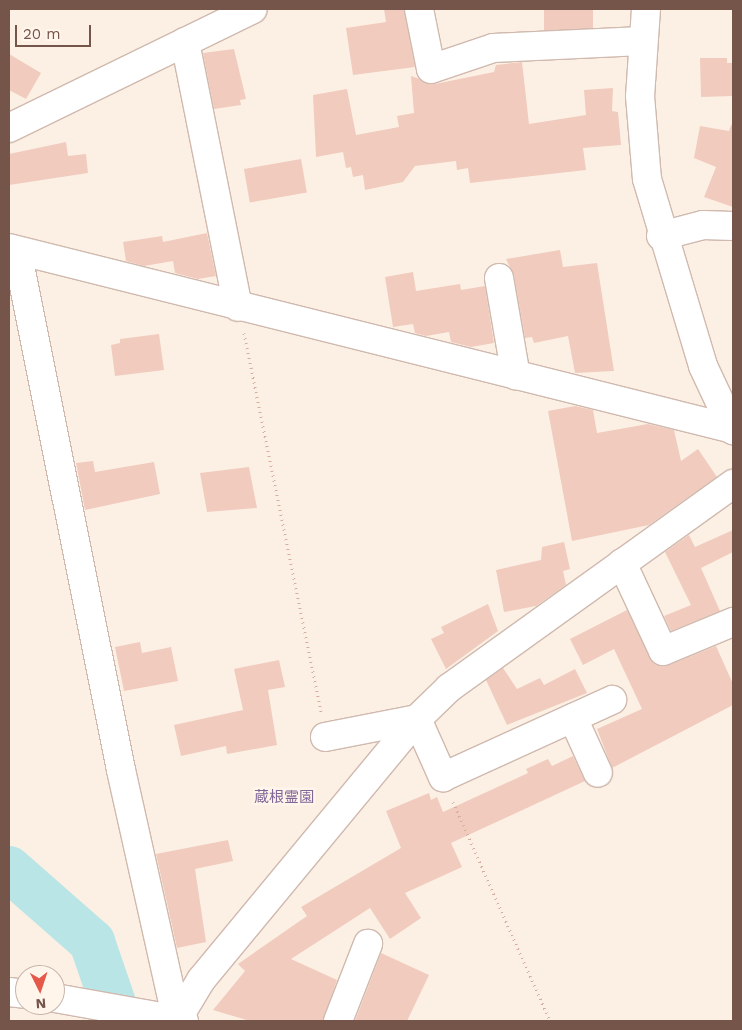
<!DOCTYPE html>
<meta charset="utf-8">
<style>
body{margin:0}
#map{position:relative;width:742px;height:1030px;overflow:hidden;background:#fcf0e5;font-family:"Work Sans","Noto Sans JP",sans-serif}
div>[style]{position:absolute}
.river>*{height:46px;margin:-23px;padding:0 23px;transform-origin:23px;border-radius:23px;background:#bae5e6}
.building>*{inset:0;background:#f1cbbd;transform-origin:0 0}
.path>*{height:3px;margin-top:-1.5px;transform-origin:0;background:repeating-linear-gradient(90deg,#d6aea0 0 1px,transparent 0 5px)}
.roads{filter:drop-shadow(1px 0 #d0b9ae) drop-shadow(-1px 0 #d0b9ae) drop-shadow(0 1px #d0b9ae) drop-shadow(0 -1px #d0b9ae)}
.minor>*{height:28px;margin:-14px;padding:0 14px;transform-origin:14px;border-radius:14px;background:#fff}
span{translate:-50% -50%;white-space:nowrap;text-align:center;line-height:1.15;-webkit-text-stroke:4.5px #fff5eb;paint-order:stroke}
.neighbourhood-label{font-size:15px;color:#816698}
.frame{position:absolute;inset:0;border:10px solid #75544a;pointer-events:none}
.north{position:absolute;left:15px;top:965px;width:50px;height:50px;box-sizing:border-box;background:#fff5eb;border:1px solid #c8b5ab;border-radius:50%;rotate:176deg;font-size:14px;font-weight:700;line-height:20px;text-align:center;color:#75544a}
.north::after{content:'';display:block;margin:auto;width:18px;height:22px;background:#e5594b;clip-path:polygon(50% 0,100% 100%,50% 72%,0 100%)}
.scale{position:absolute;left:15px;top:25px;width:76px;height:22px;box-sizing:border-box;border:2px solid #75544a;border-top:0;padding-left:6px;font-size:15px;line-height:18px;white-space:nowrap;color:#75544a;-webkit-text-stroke:4px #fff5eb;paint-order:stroke}
</style>
<div id="map">
<div class="river">
<div style="left:9px;top:869px;width:111px;rotate:41.3deg"></div>
<div style="left:92px;top:942px;width:83px;rotate:71.1deg"></div>
</div>
<div class="building">
<div style="clip-path:polygon(384px 9px,404px 9px,415px 67px,353px 75px,346px 28px,386px 22px)"></div>
<div style="left:544px;top:9px;width:49px;height:21px"></div>
<div style="clip-path:polygon(234px 49px,246px 99px,240px 100px,241px 105px,214px 109px,203px 53px)"></div>
<div style="clip-path:polygon(9px 54px,41px 73px,26px 99px,9px 90px)"></div>
<div style="clip-path:polygon(700px 58px,727px 58px,727px 63px,733px 63px,733px 96px,701px 97px)"></div>
<div style="clip-path:polygon(522px 62px,529px 124px,586px 115px,584px 90px,613px 88px,612px 111px,618px 112px,621px 145px,583px 148px,586px 170px,470px 183px,468px 168px,457px 170px,456px 161px,415px 166px,403px 182px,365px 190px,363px 175px,353px 177px,351px 167px,346px 168px,343px 152px,316px 157px,313px 95px,347px 89px,356px 135px,399px 127px,397px 116px,414px 113px,411px 76px,435px 84px,494px 72px,496px 65px)"></div>
<div style="clip-path:polygon(731px 125px,733px 126px,733px 207px,704px 197px,716px 167px,694px 158px,700px 126px,729px 131px)"></div>
<div style="clip-path:polygon(66px 142px,68px 156px,86px 154px,88px 173px,9px 185px,9px 154px)"></div>
<div style="left:301px;top:159px;width:34px;height:58px;rotate:80deg"></div>
<div style="clip-path:polygon(207px 233px,216px 276px,198px 279px,175px 273px,173px 261px,144px 266px,126px 261px,123px 242px,162px 236px,163px 242px)"></div>
<div style="clip-path:polygon(560px 250px,563px 267px,597px 263px,614px 371px,575px 373px,568px 336px,534px 343px,532px 337px,525px 338px,514px 275px,506px 259px)"></div>
<div style="clip-path:polygon(413px 272px,416px 291px,460px 284px,461px 290px,485px 286px,494px 343px,471px 347px,451px 342px,449px 332px,426px 336px,415px 333px,413px 324px,393px 327px,385px 277px)"></div>
<div style="clip-path:polygon(159px 334px,164px 370px,115px 376px,111px 345px,120px 343px,120px 339px)"></div>
<div style="clip-path:polygon(575px 406px,593px 410px,597px 433px,648px 424px,674px 430px,681px 461px,698px 449px,717px 477px,649px 525px,572px 541px,548px 411px)"></div>
<div style="clip-path:polygon(93px 461px,95px 472px,154px 462px,160px 494px,85px 510px,76px 463px)"></div>
<div style="clip-path:polygon(249px 467px,257px 508px,207px 512px,200px 473px)"></div>
<div style="clip-path:polygon(733px 530px,733px 552px,701px 568px,720px 611px,671px 631px,664px 616px,691px 605px,665px 552px,689px 535px,695px 547px)"></div>
<div style="clip-path:polygon(564px 542px,570px 569px,563px 571px,566px 585px,536px 606px,504px 612px,496px 570px,541px 560px,542px 547px)"></div>
<div style="clip-path:polygon(488px 604px,498px 631px,446px 669px,431px 639px,444px 633px,441px 627px)"></div>
<div style="clip-path:polygon(627px 610px,654px 664px,669px 665px,716px 646px,733px 684px,733px 705px,612px 768px,597px 729px,642px 709px,614px 649px,583px 665px,570px 639px)"></div>
<div style="clip-path:polygon(140px 642px,142px 653px,171px 647px,178px 681px,124px 691px,115px 647px)"></div>
<div style="clip-path:polygon(279px 660px,285px 687px,268px 690px,277px 745px,227px 754px,226px 746px,181px 756px,174px 725px,243px 710px,234px 669px)"></div>
<div style="clip-path:polygon(503px 668px,517px 689px,540px 678px,544px 685px,575px 669px,587px 693px,507px 725px,486px 680px)"></div>
<div style="clip-path:polygon(573px 756px,585px 781px,451px 843px,462px 867px,405px 893px,421px 918px,390px 939px,370px 908px,291px 959px,337px 980px,323px 1021px,250px 1021px,213px 1010px,245px 971px,238px 964px,307px 916px,301px 907px,401px 848px,386px 811px,429px 793px,431px 800px,437px 797px,443px 812px,528px 773px,526px 769px,548px 759px,552px 766px)"></div>
<div style="clip-path:polygon(228px 840px,233px 861px,195px 869px,206px 942px,177px 948px,156px 854px)"></div>
<div style="clip-path:polygon(381px 953px,429px 975px,407px 1021px,355px 1021px)"></div>
</div>
<div class="path">
<div style="left:244px;top:333px;width:387px;rotate:78.5deg"></div>
<div style="left:453px;top:802px;width:240px;rotate:66.1deg"></div>
</div>
<div class="roads">
<div class="minor">
<div style="left:419px;top:9px;width:61px;rotate:78.7deg"></div>
<div style="left:431px;top:69px;width:65px;rotate:-18.7deg"></div>
<div style="left:493px;top:48px;width:149px;rotate:-2.7deg"></div>
<div style="left:646px;top:9px;width:87px;rotate:93.9deg"></div>
<div style="left:640px;top:96px;width:83px;rotate:85.2deg"></div>
<div style="left:647px;top:179px;width:195px;rotate:73.3deg"></div>
<div style="left:703px;top:366px;width:71px;rotate:64.9deg"></div>
<div style="left:185px;top:42px;width:270px;rotate:78.7deg"></div>
<div style="left:9px;top:128px;width:271px;rotate:-26deg"></div>
<div style="left:661px;top:236px;width:43px;rotate:-14.7deg"></div>
<div style="left:703px;top:225px;width:30px;rotate:2deg"></div>
<div style="left:9px;top:248px;width:746px;rotate:14.04deg"></div>
<div style="left:17px;top:251px;width:529px;rotate:78.67deg"></div>
<div style="left:121px;top:770px;width:256px;rotate:77.4deg"></div>
<div style="left:499px;top:278px;width:99px;rotate:80.2deg"></div>
<div style="left:622px;top:563px;width:97px;rotate:65deg"></div>
<div style="left:663px;top:651px;width:76px;rotate:-22.5deg"></div>
<div style="left:573px;top:718px;width:60px;rotate:65.6deg"></div>
<div style="left:325px;top:737px;width:94px;rotate:-11.1deg"></div>
<div style="left:417px;top:719px;width:64px;rotate:65.9deg"></div>
<div style="left:443px;top:777px;width:186px;rotate:-24.5deg"></div>
<div style="left:9px;top:992px;width:16px;rotate:7deg"></div>
<div style="left:55px;top:998px;width:131px;rotate:10.1deg"></div>
<div style="left:177px;top:1020px;width:47px;rotate:-59deg"></div>
<div style="left:201px;top:980px;width:339px;rotate:-50.4deg"></div>
<div style="left:417px;top:719px;width:45px;rotate:-44.1deg"></div>
<div style="left:449px;top:688px;width:350px;rotate:-35.7deg"></div>
<div style="left:338px;top:1021px;width:83px;rotate:-68.7deg"></div>
</div>
</div>
<div class="neighbourhood-label">
<span style="left:284px;top:798px">蔵根霊園</span>
</div>
<div class="frame"></div>
<div class="north">N</div>
<div class="scale">20 m</div>
</div>
